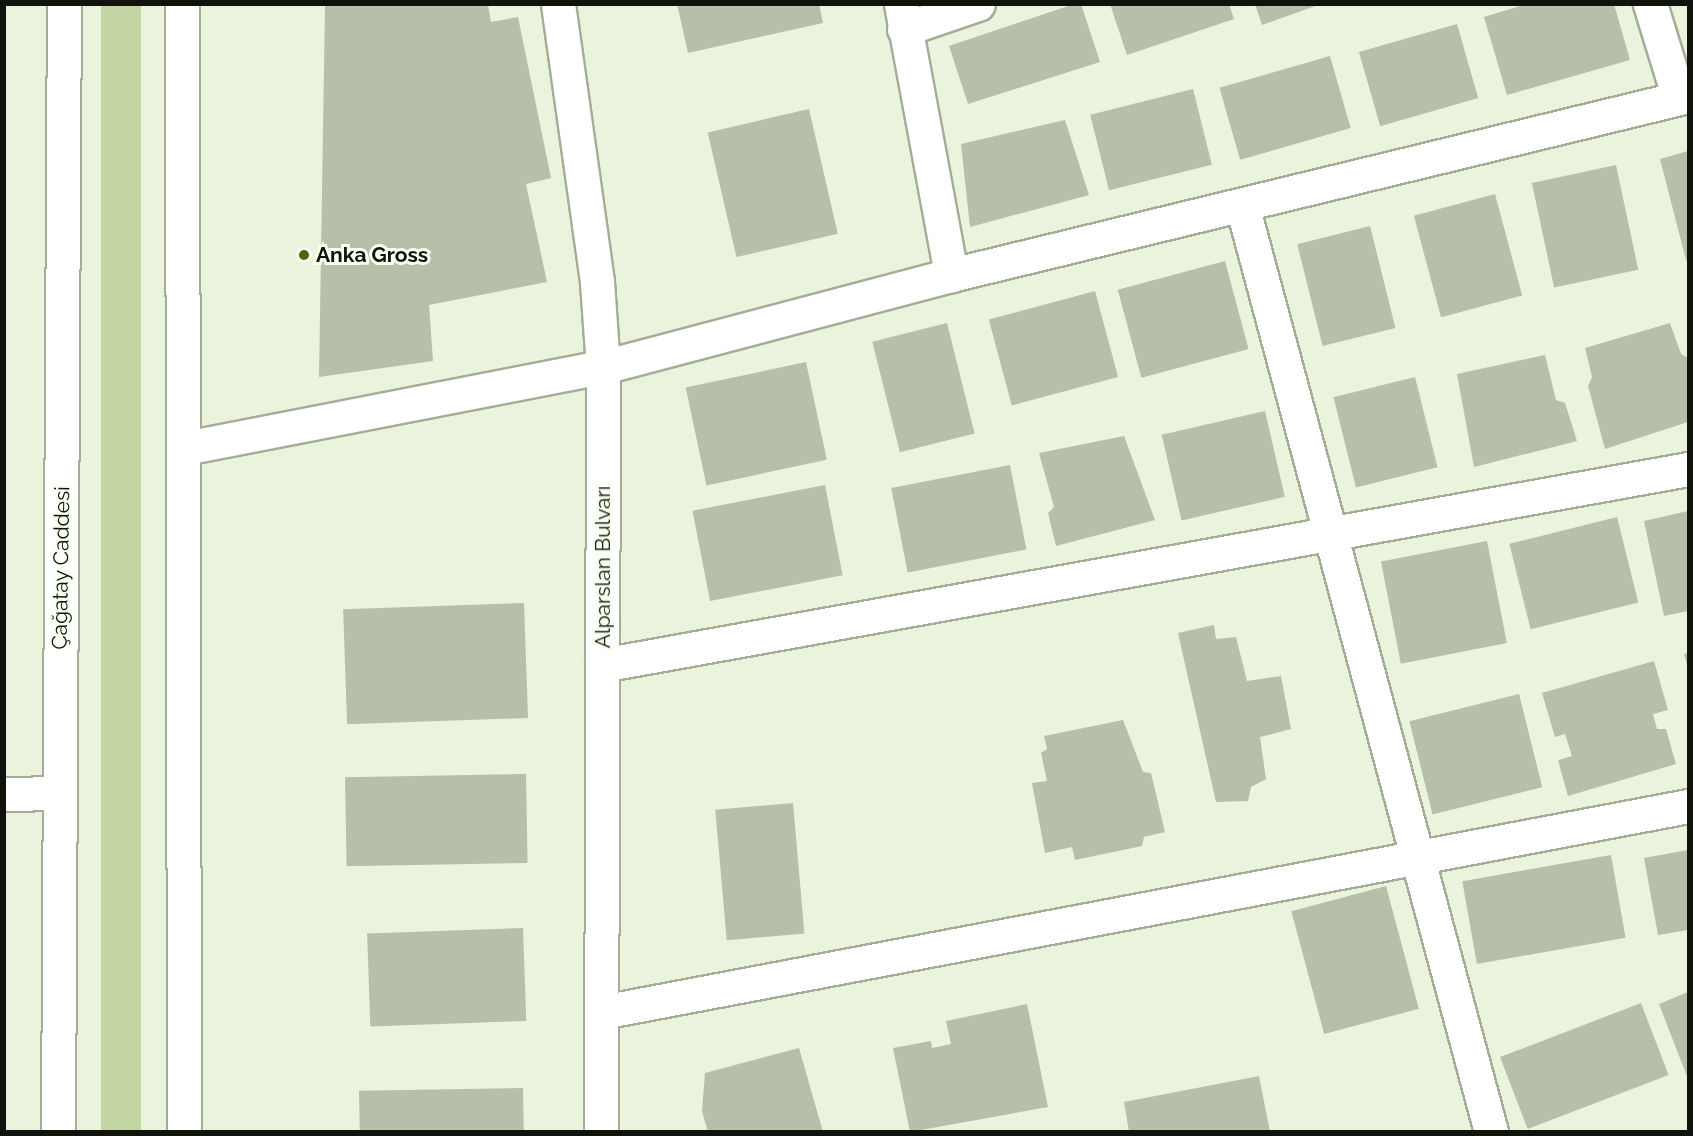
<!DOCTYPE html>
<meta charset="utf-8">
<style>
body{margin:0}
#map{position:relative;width:1693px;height:1136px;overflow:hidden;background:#eaf3dc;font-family:Raleway,sans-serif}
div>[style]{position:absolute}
.green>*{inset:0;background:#c3d5a3;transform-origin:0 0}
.building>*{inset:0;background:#b7bfa9;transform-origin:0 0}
.roads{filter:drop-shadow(2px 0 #a5ad98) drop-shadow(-2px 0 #a5ad98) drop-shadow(0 2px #a5ad98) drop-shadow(0 -2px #a5ad98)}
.street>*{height:33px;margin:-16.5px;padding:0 16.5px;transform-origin:16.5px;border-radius:16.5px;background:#fff}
.secondary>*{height:33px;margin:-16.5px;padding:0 16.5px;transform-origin:16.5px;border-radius:16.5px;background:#fff}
.dots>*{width:16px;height:16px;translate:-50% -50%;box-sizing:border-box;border:3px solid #f9fff1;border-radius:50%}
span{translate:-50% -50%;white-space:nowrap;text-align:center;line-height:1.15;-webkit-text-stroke:6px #f9fff1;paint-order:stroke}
.poi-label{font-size:21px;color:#10130b;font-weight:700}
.left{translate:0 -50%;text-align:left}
.street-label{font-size:21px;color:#10130b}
.frame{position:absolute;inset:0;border:6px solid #10130b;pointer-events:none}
</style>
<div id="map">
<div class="green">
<div style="left:141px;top:5px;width:1126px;height:40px;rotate:90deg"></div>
</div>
<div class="building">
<div style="clip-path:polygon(677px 4px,819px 4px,823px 23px,688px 53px)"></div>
<div style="clip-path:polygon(1074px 4px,1081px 4px,1100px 62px,968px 104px,949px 46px)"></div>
<div style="clip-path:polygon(1110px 4px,1229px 4px,1234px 19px,1127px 55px)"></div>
<div style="clip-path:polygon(1255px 4px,1318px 4px,1318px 5px,1262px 25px)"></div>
<div style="clip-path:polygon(1527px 4px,1614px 4px,1630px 60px,1507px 95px,1484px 17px)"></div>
<div style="clip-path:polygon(325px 5px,488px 5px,491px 22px,518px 17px,551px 178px,526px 184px,547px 282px,429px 305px,433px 361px,319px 377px)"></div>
<div style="left:1457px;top:24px;width:77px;height:102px;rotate:74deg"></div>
<div style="left:1330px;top:56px;width:75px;height:115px;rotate:74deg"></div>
<div style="left:1193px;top:89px;width:78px;height:106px;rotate:76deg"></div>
<div style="left:809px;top:109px;width:128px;height:104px;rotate:77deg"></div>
<div style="clip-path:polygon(1065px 120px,1089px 195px,970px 227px,961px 144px)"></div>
<div style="clip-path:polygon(1688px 151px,1688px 260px,1686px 260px,1660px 159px)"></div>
<div style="left:1616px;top:165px;width:107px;height:86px;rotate:78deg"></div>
<div style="left:1495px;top:194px;width:105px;height:84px;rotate:75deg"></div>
<div style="left:1370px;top:226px;width:105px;height:75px;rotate:76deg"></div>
<div style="left:1225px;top:261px;width:91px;height:111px;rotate:75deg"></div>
<div style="left:1095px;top:291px;width:89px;height:110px;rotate:75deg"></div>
<div style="left:947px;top:323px;width:114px;height:77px;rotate:76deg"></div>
<div style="clip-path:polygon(1670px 323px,1681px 354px,1688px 358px,1688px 422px,1605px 449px,1588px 386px,1592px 377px,1585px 348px)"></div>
<div style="clip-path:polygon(1545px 355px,1556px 400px,1565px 403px,1577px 441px,1474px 467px,1457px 374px)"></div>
<div style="left:806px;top:362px;width:100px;height:123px;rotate:78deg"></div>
<div style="left:1415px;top:377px;width:93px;height:84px;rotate:76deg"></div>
<div style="left:1265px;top:411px;width:88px;height:106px;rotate:77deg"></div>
<div style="clip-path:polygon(1124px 436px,1155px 520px,1056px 546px,1048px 513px,1054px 507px,1039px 453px)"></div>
<div style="left:1010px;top:465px;width:86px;height:121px;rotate:79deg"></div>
<div style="left:825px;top:485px;width:92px;height:135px;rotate:79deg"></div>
<div style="clip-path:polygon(1688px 511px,1688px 611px,1664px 616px,1644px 521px)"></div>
<div style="left:1617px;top:517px;width:88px;height:111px;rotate:76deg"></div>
<div style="left:1487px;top:541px;width:104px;height:108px;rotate:79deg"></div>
<div style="left:524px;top:603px;width:115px;height:181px;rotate:88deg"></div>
<div style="clip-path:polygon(1214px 625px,1216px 639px,1236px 637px,1247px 681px,1281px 676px,1291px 729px,1260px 737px,1266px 779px,1251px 787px,1248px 801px,1216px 802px,1178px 633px)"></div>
<div style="clip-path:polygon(1688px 653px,1688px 668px,1684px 654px)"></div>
<div style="clip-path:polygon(1654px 661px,1668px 710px,1653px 714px,1657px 729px,1666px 729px,1676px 764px,1568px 796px,1558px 760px,1572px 756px,1565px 734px,1555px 737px,1542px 693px)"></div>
<div style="left:1519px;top:694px;width:96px;height:113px;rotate:76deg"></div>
<div style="clip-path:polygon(1123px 720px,1143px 772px,1151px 773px,1165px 832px,1144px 837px,1142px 846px,1075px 860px,1072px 847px,1045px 853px,1032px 783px,1047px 781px,1041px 753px,1047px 749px,1044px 736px)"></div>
<div style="left:526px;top:774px;width:89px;height:181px;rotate:89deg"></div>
<div style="left:793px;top:803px;width:131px;height:78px;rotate:85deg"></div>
<div style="clip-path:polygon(1688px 850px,1688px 930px,1658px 935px,1644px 858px)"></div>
<div style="left:1611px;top:855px;width:84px;height:151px;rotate:80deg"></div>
<div style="left:1386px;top:886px;width:127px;height:98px;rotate:75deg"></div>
<div style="left:523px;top:928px;width:93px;height:156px;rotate:88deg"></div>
<div style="clip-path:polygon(1688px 992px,1688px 1079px,1659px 1004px)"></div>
<div style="left:1641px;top:1003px;width:77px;height:151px;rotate:69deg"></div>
<div style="clip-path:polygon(1027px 1004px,1048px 1107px,910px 1132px,893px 1048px,931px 1041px,932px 1048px,951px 1044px,946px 1021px)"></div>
<div style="clip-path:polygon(799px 1048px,823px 1132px,708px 1132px,702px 1111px,705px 1073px)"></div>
<div style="clip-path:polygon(1259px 1076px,1270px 1132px,1129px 1132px,1124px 1102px)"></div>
<div style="left:523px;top:1088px;width:44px;height:164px;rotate:89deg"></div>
</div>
<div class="roads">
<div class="street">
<div style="left:901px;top:4px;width:276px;rotate:79.5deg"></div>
<div style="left:1650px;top:4px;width:98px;rotate:72.9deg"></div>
<div style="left:904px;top:29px;width:78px;rotate:-18.7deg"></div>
<div style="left:1242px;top:205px;width:960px;rotate:74.96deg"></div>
<div style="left:185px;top:448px;width:426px;rotate:-11deg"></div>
<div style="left:603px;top:367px;width:360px;rotate:-14.8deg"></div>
<div style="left:951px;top:275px;width:758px;rotate:-13.65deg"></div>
<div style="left:602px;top:665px;width:1104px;rotate:-10.23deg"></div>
<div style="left:4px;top:794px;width:55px;rotate:-1deg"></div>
<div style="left:602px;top:1012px;width:1105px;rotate:-10.74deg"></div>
</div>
<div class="secondary">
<div style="left:182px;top:4px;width:1128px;rotate:89.9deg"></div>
<div style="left:558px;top:4px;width:281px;rotate:82deg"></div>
<div style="left:597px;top:282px;width:85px;rotate:86deg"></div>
<div style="left:603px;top:367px;width:765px;rotate:90.15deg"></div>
<div style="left:58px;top:1132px;width:1128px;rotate:-89.7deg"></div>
</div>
</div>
<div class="dots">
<div style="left:304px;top:255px;background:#4e6412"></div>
</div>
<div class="poi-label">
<span class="left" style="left:316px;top:255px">Anka Gross</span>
</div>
<div class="street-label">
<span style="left:603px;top:567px;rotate:-90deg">Alparslan Bulvarı</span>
<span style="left:61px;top:568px;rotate:-89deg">Çağatay Caddesi</span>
</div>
<div class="frame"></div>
</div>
